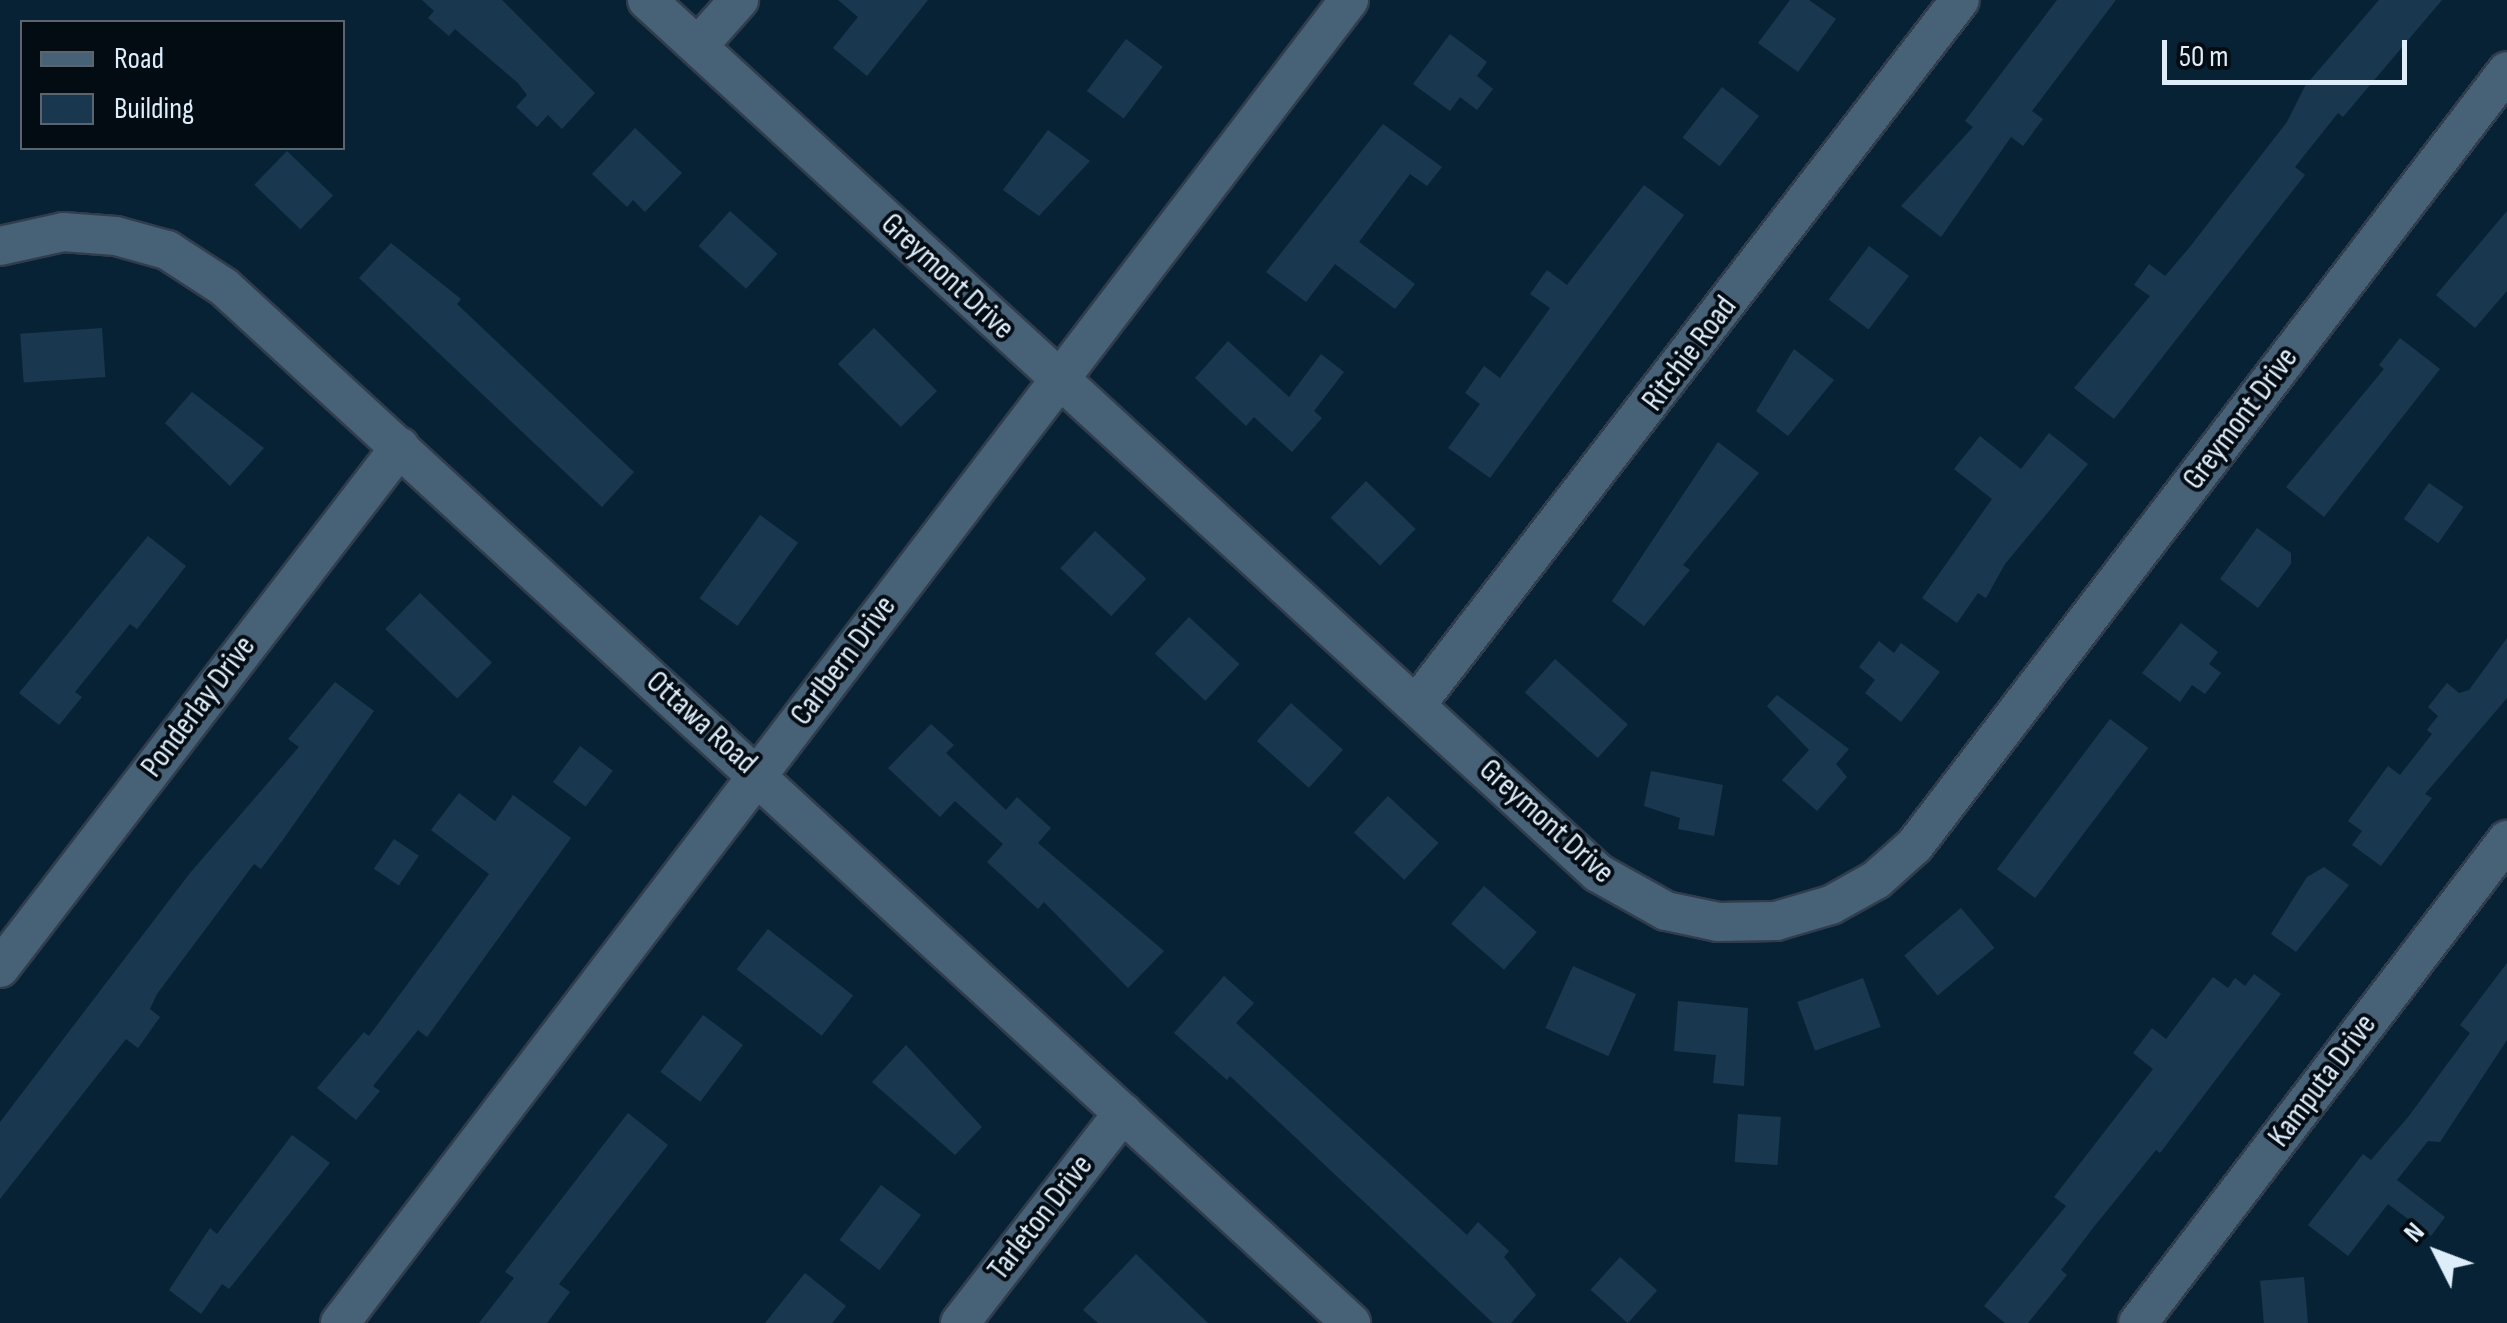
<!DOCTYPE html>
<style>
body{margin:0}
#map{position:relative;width:2507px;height:1323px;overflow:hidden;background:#082235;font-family:"Sofia Sans Condensed",sans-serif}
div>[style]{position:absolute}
.building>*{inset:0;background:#19384f;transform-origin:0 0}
.roads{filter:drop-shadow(2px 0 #313d4d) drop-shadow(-2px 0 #313d4d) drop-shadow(0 2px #313d4d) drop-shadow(0 -2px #313d4d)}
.minor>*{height:38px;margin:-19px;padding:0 19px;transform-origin:19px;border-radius:19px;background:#476277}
span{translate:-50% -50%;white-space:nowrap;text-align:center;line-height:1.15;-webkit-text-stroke:8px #030b13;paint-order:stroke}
.street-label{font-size:32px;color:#deedfa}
.legend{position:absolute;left:20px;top:20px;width:325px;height:130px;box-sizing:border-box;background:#030b13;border:2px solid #5b656f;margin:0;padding:12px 18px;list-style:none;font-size:30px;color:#deedfa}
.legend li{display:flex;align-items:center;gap:20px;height:50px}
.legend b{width:50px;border:2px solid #5b656f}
.north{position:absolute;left:2387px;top:1203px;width:100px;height:100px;-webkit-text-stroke:8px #030b13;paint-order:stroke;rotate:312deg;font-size:28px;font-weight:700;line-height:40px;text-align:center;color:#deedfa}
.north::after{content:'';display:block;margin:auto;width:35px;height:45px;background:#deedfa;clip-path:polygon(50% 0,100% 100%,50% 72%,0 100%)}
.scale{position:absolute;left:2162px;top:40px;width:245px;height:45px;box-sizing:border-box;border:5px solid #deedfa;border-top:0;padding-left:12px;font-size:30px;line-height:35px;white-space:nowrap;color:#deedfa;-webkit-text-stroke:8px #030b13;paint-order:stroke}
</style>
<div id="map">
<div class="building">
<div style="clip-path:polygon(422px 0,502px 0,595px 93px,562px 129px,548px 115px,537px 127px,516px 107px,527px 95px,518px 83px,455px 29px,449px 36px,428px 18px,434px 11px)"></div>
<div style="clip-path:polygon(838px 0,928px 0,867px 76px,833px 48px,858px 17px)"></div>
<div style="clip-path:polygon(1790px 0,1809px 0,1836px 19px,1798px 72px,1758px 43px)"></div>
<div style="clip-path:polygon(2057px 0,2116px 0,2032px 111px,2043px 119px,2023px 146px,2011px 137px,1941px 237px,1901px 206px,1973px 127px,1965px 121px)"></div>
<div style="clip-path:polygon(2379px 0,2442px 0,2343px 117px,2338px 113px,2295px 167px,2305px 175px,2114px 419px,2074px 388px,2150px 296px,2134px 285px,2149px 264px,2165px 276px,2189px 248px,2287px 122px,2305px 86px)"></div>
<div style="clip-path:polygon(1450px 34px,1487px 62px,1477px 76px,1493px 89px,1477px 110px,1460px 97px,1450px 111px,1413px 84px)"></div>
<div style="left:1126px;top:39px;width:46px;height:65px;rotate:37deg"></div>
<div style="left:1722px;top:87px;width:47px;height:64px;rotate:38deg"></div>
<div style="clip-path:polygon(1383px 124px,1442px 167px,1427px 186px,1410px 174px,1359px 242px,1415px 284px,1395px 309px,1335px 264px,1306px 302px,1266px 272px)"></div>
<div style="clip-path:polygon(635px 128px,682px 173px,645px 212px,633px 200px,627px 207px,592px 174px)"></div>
<div style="clip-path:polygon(1048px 130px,1090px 161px,1039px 216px,1003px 190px)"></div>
<div style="left:287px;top:151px;width:64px;height:47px;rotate:44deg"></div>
<div style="clip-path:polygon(1644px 185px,1684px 215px,1490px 478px,1448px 448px,1480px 404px,1465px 393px,1484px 366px,1500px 378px,1550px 308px,1530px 294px,1547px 270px,1567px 285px)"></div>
<div style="left:730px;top:211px;width:64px;height:47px;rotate:42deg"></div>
<div style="clip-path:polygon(2507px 211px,2507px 291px,2475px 328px,2436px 295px)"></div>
<div style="clip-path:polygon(391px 243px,461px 299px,457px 304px,634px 472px,602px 507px,359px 278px)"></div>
<div style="left:1869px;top:246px;width:50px;height:67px;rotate:37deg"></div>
<div style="left:102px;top:328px;width:49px;height:82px;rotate:86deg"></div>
<div style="left:874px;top:328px;width:89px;height:51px;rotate:45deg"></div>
<div style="clip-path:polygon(2400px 338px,2440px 369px,2324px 517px,2286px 487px,2384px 369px,2379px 365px)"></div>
<div style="clip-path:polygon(1228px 341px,1289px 397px,1321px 354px,1344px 372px,1314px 411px,1322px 418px,1292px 452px,1254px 417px,1246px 426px,1195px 378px)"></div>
<div style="clip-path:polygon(1794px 349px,1834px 380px,1788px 436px,1756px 411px)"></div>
<div style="clip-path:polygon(192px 392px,264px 448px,230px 486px,165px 423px)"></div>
<div style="clip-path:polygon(2049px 433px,2088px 464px,2005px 564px,1986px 598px,1978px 593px,1957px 623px,1922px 598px,1992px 499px,1954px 469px,1980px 436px,2021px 469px)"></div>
<div style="clip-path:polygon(1718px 442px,1759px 473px,1683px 565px,1690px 570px,1644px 626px,1612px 601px)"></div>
<div style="left:1366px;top:481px;width:69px;height:51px;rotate:44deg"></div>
<div style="left:2429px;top:483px;width:42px;height:44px;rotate:35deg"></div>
<div style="left:760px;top:515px;width:47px;height:103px;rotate:36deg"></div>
<div style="clip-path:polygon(2257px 528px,2291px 553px,2291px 564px,2258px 608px,2220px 579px)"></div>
<div style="left:1095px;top:531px;width:70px;height:51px;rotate:43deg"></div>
<div style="clip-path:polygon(148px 536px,186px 566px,137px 629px,130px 624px,75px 692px,82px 697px,59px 725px,19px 693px)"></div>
<div style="left:420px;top:593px;width:100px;height:50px;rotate:44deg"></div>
<div style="left:1189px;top:617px;width:69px;height:50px;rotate:43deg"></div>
<div style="clip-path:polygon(2181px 623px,2218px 652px,2209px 664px,2221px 673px,2205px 694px,2192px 685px,2180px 702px,2142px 673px)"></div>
<div style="clip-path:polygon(2507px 638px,2507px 698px,2425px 794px,2432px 798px,2381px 866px,2352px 845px,2362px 831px,2348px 821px,2388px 766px,2400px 775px,2432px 734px,2427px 730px,2438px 716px,2428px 707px,2447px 683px,2459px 693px,2469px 690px)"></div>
<div style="clip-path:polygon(1879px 641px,1894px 653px,1901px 643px,1940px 672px,1901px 722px,1865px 693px,1875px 680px,1859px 667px)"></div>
<div style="left:1555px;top:659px;width:98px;height:45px;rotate:42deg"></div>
<div style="clip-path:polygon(335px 682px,374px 711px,282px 841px,261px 869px,254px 864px,157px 994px,150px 1009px,160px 1017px,138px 1048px,126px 1039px,0 1199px,0 1122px,190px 873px,299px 747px,288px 739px)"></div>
<div style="clip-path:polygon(1777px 695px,1849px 749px,1836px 764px,1847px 777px,1817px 811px,1782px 780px,1809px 750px,1767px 706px)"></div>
<div style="left:1291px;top:703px;width:70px;height:51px;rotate:42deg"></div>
<div style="left:2110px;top:719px;width:48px;height:188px;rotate:37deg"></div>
<div style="clip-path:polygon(931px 724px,954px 745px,946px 753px,1006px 810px,1017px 797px,1051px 828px,1038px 843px,1164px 951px,1128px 988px,1044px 902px,1038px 909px,987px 862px,1003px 844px,955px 801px,940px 817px,888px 768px)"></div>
<div style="left:580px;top:746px;width:41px;height:45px;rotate:37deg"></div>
<div style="clip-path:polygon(1651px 771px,1723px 785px,1714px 836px,1678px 829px,1680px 818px,1644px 806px)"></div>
<div style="clip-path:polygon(459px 793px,495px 821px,513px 795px,571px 838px,427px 1037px,418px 1030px,373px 1086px,380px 1091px,356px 1120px,317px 1088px,364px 1032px,369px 1036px,489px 874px,431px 830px)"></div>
<div style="left:1388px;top:796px;width:69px;height:50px;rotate:43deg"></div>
<div style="left:394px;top:839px;width:30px;height:36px;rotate:34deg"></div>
<div style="clip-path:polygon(2324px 867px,2349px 885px,2296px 952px,2271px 934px,2307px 877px)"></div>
<div style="left:1484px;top:886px;width:70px;height:50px;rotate:41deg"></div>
<div style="left:1961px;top:908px;width:52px;height:74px;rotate:50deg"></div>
<div style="left:768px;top:929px;width:108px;height:51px;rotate:38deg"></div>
<div style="clip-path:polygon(2507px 963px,2507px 1040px,2440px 1142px,2428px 1141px,2397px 1180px,2445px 1217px,2431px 1236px,2388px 1204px,2348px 1256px,2308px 1225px,2363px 1154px,2371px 1160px,2409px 1116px,2470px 1033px,2460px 1025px)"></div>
<div style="left:1573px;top:966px;width:69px;height:68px;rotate:24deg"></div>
<div style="clip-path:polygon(2254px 974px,2281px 994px,2160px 1153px,2156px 1150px,2093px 1228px,2061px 1270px,2067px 1275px,2028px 1323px,2005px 1323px,1984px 1306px,2066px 1206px,2054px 1197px,2153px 1069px,2133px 1053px,2152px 1028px,2166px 1039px,2213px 977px,2228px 988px,2235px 978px,2245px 986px)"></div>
<div style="clip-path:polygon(1224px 976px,1254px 1003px,1236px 1023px,1467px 1235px,1478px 1222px,1509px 1251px,1504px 1257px,1536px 1295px,1511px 1323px,1493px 1323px,1230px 1076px,1227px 1080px,1174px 1033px)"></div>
<div style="left:1863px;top:978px;width:52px;height:70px;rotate:70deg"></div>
<div style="clip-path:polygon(1678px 1001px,1748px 1008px,1744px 1086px,1713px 1083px,1716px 1055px,1674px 1051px)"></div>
<div style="left:703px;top:1015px;width:50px;height:71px;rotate:37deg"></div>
<div style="clip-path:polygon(906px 1045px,982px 1127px,955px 1155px,872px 1082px)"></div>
<div style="clip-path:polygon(628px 1113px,668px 1145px,559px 1284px,570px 1292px,547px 1323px,479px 1323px,514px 1278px,505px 1272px)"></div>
<div style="left:1738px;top:1114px;width:43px;height:48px;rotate:4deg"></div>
<div style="clip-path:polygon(292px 1135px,330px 1163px,229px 1289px,222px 1284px,201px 1314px,169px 1290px,210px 1228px,217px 1234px)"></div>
<div style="left:881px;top:1185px;width:50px;height:69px;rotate:37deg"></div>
<div style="clip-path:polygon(1136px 1254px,1208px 1323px,1098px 1323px,1083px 1310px)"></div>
<div style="left:1620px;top:1257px;width:50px;height:44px;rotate:42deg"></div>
<div style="clip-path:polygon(805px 1273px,846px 1306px,832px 1323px,765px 1323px)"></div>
<div style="left:2304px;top:1277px;width:46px;height:44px;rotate:85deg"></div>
</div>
<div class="roads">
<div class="minor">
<div style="left:647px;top:0;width:1291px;rotate:42.55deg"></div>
<div style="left:1598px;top:873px;width:78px;rotate:29.2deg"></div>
<div style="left:1666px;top:911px;width:53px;rotate:11.9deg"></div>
<div style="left:1718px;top:922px;width:58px;rotate:-1deg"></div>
<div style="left:1776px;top:921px;width:57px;rotate:-16.2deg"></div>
<div style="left:1831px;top:905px;width:51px;rotate:-29.1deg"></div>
<div style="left:1876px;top:880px;width:52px;rotate:-41.9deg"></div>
<div style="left:1915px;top:845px;width:974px;rotate:-52.59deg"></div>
<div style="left:698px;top:46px;width:62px;rotate:-48.3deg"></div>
<div style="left:0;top:246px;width:65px;rotate:-12.5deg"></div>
<div style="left:63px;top:232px;width:53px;rotate:4.3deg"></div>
<div style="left:116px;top:236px;width:53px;rotate:15.4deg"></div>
<div style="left:167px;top:250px;width:68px;rotate:33deg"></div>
<div style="left:224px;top:287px;width:1531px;rotate:42.59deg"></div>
<div style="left:1416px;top:705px;width:890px;rotate:-52.35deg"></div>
<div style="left:0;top:968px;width:657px;rotate:-52.48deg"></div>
<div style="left:340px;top:1323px;width:1664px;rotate:-52.67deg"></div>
<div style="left:960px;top:1323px;width:266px;rotate:-52.2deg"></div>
<div style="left:2138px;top:1323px;width:608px;rotate:-52.62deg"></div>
</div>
</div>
<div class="street-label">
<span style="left:947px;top:277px;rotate:43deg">Greymont Drive</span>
<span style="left:1690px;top:354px;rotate:-53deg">Ritchie Road</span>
<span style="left:2241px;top:419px;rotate:-53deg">Greymont Drive</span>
<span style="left:844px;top:661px;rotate:-53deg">Carlbern Drive</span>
<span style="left:199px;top:707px;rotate:-53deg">Ponderlay Drive</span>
<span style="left:701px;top:723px;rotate:42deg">Ottawa Road</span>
<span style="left:1546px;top:822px;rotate:42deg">Greymont Drive</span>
<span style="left:2323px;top:1081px;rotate:-53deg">Kamputa Drive</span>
<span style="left:1041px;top:1218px;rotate:-52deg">Tarleton Drive</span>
</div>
<ul class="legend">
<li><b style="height:12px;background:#476277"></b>Road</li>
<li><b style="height:28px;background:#19384f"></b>Building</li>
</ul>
<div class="north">N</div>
<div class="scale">50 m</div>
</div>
